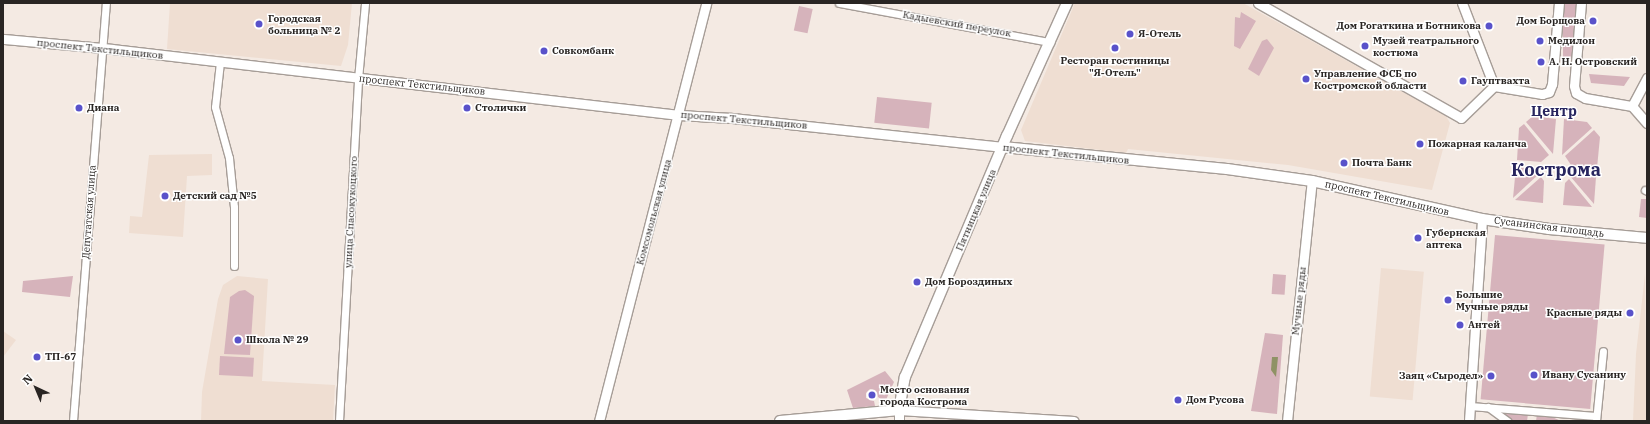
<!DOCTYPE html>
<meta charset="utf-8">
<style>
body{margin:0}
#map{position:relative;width:1650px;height:424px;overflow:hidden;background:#f4eae3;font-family:"IBM Plex Serif",serif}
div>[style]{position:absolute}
.built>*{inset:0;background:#efded2;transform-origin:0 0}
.green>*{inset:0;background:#d6b3bb;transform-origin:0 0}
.water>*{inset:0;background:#8f9265}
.roads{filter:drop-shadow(1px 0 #a69d97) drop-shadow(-1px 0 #a69d97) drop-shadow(0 1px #a69d97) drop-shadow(0 -1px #a69d97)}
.minor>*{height:7px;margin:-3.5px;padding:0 3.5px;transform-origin:3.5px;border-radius:3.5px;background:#fff}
.tertiary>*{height:9px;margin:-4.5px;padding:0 4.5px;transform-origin:4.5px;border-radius:4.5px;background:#fff}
.secondary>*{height:10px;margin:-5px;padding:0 5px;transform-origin:5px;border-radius:5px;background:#fff}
.dots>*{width:11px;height:11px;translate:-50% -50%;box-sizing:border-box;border:2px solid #fff;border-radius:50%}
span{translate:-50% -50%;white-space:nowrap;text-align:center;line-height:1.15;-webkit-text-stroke:3px #fff;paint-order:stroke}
.poi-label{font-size:10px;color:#292523;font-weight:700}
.left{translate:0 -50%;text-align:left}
.right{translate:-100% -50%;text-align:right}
.street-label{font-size:10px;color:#292523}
.district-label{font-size:14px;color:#27255f;font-weight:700}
.town-label{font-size:18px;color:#27255f;font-weight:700}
.frame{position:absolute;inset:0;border:4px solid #292523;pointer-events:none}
.north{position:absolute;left:16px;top:368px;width:40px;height:40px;-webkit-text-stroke:3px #fff;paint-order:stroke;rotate:316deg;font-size:11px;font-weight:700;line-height:16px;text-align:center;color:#292523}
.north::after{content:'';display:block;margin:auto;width:14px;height:18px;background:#292523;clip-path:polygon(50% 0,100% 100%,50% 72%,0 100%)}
</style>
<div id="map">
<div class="built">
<div style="clip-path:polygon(170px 3px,352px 3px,348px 45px,341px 66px,167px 49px)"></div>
<div style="clip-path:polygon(1075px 3px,1243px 3px,1446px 116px,1450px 123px,1432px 190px,1288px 165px,1128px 149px,1126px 153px,1025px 141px,1021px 130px)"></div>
<div style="clip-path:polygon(212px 154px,212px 175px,187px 176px,183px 237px,129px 233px,130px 216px,142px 217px,149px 155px)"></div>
<div style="left:1381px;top:268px;width:43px;height:129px;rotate:5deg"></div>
<div style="clip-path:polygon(1645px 274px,1647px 421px,1633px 421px,1636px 354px)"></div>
<div style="clip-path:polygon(237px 276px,268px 279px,262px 381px,335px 385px,333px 421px,201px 421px,202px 392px,218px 299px,223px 285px)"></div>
<div style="clip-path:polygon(3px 331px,16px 340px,3px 357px)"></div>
</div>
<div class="green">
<div style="left:1563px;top:3px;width:13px;height:56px"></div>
<div style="left:799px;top:6px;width:14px;height:25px;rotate:12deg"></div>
<div style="clip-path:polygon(1241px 12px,1256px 21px,1240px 49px,1234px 46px,1235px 17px,1240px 18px)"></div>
<div style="clip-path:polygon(1267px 39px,1274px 48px,1259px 76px,1248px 69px,1262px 41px)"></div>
<div style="clip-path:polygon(1589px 74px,1630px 77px,1624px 86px,1591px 83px)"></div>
<div style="left:877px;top:97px;width:55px;height:26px;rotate:6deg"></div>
<div style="clip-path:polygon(1533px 116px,1556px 119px,1553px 154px,1526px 122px)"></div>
<div style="clip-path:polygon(1564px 119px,1587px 122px,1592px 128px,1562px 155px)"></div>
<div style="clip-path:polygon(1524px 124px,1549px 155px,1541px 162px,1517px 160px,1519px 128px)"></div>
<div style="clip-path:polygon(1594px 130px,1600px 137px,1597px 168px,1571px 165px,1565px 156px)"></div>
<div style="clip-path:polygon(1516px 167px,1538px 170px,1539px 174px,1513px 198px)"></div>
<div style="clip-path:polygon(1571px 174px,1596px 177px,1594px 204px,1570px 176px)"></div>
<div style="clip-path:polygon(1541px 177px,1544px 181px,1543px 203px,1515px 200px)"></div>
<div style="clip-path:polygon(1569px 179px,1592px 207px,1563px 205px,1565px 183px)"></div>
<div style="clip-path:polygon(1641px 199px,1647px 199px,1647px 218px,1639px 217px)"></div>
<div style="left:1495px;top:235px;width:110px;height:165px;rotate:5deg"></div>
<div style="left:1273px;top:274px;width:13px;height:20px;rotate:4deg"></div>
<div style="clip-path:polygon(73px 276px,70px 297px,22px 292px,23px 281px)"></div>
<div style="clip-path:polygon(245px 290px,254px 296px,250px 355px,224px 354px,230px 297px,239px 291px)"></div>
<div style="clip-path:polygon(1265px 333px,1283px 335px,1277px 414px,1251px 411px)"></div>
<div style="left:220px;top:356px;width:34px;height:19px;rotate:3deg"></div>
<div style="clip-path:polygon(885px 371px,894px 382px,885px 402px,878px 397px,875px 390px,870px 389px,866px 393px,866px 398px,874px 401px,875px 406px,853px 408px,847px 390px)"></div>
<div style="clip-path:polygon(1507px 411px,1528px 414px,1527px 421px,1512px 421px,1505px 416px,1504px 412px)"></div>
<div style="clip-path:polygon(1537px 414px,1550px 416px,1561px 421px,1536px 421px)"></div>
</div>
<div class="water">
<div style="clip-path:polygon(1272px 357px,1278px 357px,1276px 377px,1271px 370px)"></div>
</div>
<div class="roads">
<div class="minor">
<div style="left:839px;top:3px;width:215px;rotate:10.5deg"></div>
<div style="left:220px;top:62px;width:45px;rotate:96.3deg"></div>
<div style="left:215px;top:107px;width:53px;rotate:74.6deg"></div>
<div style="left:229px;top:158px;width:49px;rotate:84.2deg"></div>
<div style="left:234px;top:207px;width:59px;rotate:90deg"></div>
<div style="left:1645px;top:190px;width:2px;rotate:27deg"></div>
<div style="left:1470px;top:406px;width:126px;rotate:4.5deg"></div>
<div style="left:1488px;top:407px;width:24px;rotate:36deg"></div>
<div style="left:73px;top:421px;width:419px;rotate:-85.5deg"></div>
<div style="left:339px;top:421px;width:343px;rotate:-86.8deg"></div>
<div style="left:358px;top:79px;width:76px;rotate:-84.7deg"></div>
<div style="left:1596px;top:421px;width:70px;rotate:-84.3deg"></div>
</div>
<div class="tertiary">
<div style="left:1258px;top:3px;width:233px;rotate:29.5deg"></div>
<div style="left:1461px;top:118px;width:46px;rotate:-44.1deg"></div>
<div style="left:1462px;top:3px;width:89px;rotate:68.9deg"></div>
<div style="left:1581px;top:3px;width:83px;rotate:94.8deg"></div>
<div style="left:1574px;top:86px;width:7px;rotate:74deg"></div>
<div style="left:1576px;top:93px;width:10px;rotate:29deg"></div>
<div style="left:1585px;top:98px;width:48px;rotate:9.7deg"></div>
<div style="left:1632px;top:106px;width:23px;rotate:49deg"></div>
<div style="left:3px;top:39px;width:109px;rotate:5.2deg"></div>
<div style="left:112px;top:49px;width:571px;rotate:6.64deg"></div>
<div style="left:679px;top:115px;width:53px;rotate:3.2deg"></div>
<div style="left:732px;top:118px;width:273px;rotate:6.1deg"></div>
<div style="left:1494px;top:86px;width:49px;rotate:9.5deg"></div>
<div style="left:1542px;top:94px;width:7px;rotate:-16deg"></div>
<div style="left:1549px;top:92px;width:9px;rotate:-69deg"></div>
<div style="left:1552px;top:84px;width:81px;rotate:-85.1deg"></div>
<div style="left:1632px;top:106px;width:32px;rotate:-62deg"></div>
<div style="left:599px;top:421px;width:431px;rotate:-75.6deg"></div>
<div style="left:899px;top:421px;width:11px;rotate:-90deg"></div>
<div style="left:899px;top:410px;width:175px;rotate:3.6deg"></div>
<div style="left:1287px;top:421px;width:241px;rotate:-84.1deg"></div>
<div style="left:1469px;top:421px;width:202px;rotate:-86.3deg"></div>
</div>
<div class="secondary">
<div style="left:1003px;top:147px;width:225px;rotate:5.6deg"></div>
<div style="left:1227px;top:169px;width:86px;rotate:8deg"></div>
<div style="left:1312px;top:181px;width:174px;rotate:12.6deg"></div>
<div style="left:1482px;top:219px;width:68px;rotate:8.5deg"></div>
<div style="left:1549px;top:229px;width:98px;rotate:5.2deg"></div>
<div style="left:780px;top:421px;width:120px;rotate:-5.3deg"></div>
<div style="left:899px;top:410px;width:34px;rotate:-80deg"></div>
<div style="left:905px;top:377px;width:262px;rotate:-67.1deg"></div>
<div style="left:1007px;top:136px;width:146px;rotate:-65.7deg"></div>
</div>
</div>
<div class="dots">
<div style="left:1593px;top:21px;background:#5952ca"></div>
<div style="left:259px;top:24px;background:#5952ca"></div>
<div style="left:1489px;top:26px;background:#5952ca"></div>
<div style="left:1130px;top:34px;background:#5952ca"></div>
<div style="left:1540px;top:41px;background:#5952ca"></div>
<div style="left:1365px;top:46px;background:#5952ca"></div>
<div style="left:1115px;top:48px;background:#5952ca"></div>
<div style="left:544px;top:51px;background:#5952ca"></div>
<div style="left:1541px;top:62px;background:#5952ca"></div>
<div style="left:1306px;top:79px;background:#5952ca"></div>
<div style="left:1463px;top:81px;background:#5952ca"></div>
<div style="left:79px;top:108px;background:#5952ca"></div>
<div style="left:467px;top:108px;background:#5952ca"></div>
<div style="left:1420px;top:144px;background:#5952ca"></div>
<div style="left:1344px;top:163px;background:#5952ca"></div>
<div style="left:165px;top:196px;background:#5952ca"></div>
<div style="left:1418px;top:238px;background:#5952ca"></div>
<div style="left:917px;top:282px;background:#5952ca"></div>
<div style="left:1448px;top:300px;background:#5952ca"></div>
<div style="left:1630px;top:313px;background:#5952ca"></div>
<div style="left:1460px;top:325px;background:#5952ca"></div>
<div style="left:238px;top:340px;background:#5952ca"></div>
<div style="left:37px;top:357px;background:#5952ca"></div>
<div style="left:1534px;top:375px;background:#5952ca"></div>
<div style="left:1491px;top:376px;background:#5952ca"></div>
<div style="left:872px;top:395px;background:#5952ca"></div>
<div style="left:1178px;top:400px;background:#5952ca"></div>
</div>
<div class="poi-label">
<span class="left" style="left:268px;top:24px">Городская<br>больница № 2</span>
<span class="right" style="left:1585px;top:21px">Дом Борщова</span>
<span class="right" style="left:1481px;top:26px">Дом Рогаткина и Ботникова</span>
<span class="left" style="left:1138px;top:34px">Я-Отель</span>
<span class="left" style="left:1373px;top:46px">Музей театрального<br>костюма</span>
<span class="left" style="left:1548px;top:41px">Медилон</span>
<span class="left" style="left:552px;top:51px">Совкомбанк</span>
<span style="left:1115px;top:66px">Ресторан гостиницы<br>"Я-Отель"</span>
<span class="left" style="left:1549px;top:62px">А. Н. Островский</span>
<span class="left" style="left:1314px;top:79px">Управление ФСБ по<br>Костромской области</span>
<span class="left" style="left:1471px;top:81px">Гауптвахта</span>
<span class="left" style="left:87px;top:108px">Диана</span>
<span class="left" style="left:475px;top:108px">Столички</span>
<span class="left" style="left:1428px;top:144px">Пожарная каланча</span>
<span class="left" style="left:1352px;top:163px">Почта Банк</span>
<span class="left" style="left:173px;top:196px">Детский сад №5</span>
<span class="left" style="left:1426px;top:238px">Губернская<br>аптека</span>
<span class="left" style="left:925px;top:282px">Дом Бороздиных</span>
<span class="left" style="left:1456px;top:300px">Большие<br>Мучные ряды</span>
<span class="right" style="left:1622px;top:313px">Красные ряды</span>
<span class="left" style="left:1468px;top:325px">Антей</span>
<span class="left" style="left:246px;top:340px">Школа № 29</span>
<span class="left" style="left:45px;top:357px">ТП-67</span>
<span class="left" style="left:1542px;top:375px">Ивану Сусанину</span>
<span class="right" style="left:1483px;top:376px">Заяц «Сыродел»</span>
<span class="left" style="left:880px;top:395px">Место основания<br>города Кострома</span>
<span class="left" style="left:1186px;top:400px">Дом Русова</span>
</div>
<div class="street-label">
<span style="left:957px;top:24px;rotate:10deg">Кадыевский переулок</span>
<span style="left:100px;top:49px;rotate:6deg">проспект Текстильщиков</span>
<span style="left:422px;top:85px;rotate:6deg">проспект Текстильщиков</span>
<span style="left:744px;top:120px;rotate:5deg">проспект Текстильщиков</span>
<span style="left:1066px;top:154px;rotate:6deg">проспект Текстильщиков</span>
<span style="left:1387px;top:198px;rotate:13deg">проспект Текстильщиков</span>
<span style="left:976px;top:210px;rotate:-67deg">Пятницкая улица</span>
<span style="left:89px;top:212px;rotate:-86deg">Депутатская улица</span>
<span style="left:351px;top:212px;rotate:-87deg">улица Спасокукоцкого</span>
<span style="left:654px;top:212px;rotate:-75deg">Комсомольская улица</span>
<span style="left:1549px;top:227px;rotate:7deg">Сусанинская площадь</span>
<span style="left:1299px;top:301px;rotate:-84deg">Мучные ряды</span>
</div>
<div class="district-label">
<span style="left:1554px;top:111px">Центр</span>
</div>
<div class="town-label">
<span style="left:1556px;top:170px">Кострома</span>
</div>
<div class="frame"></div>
<div class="north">N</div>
</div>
